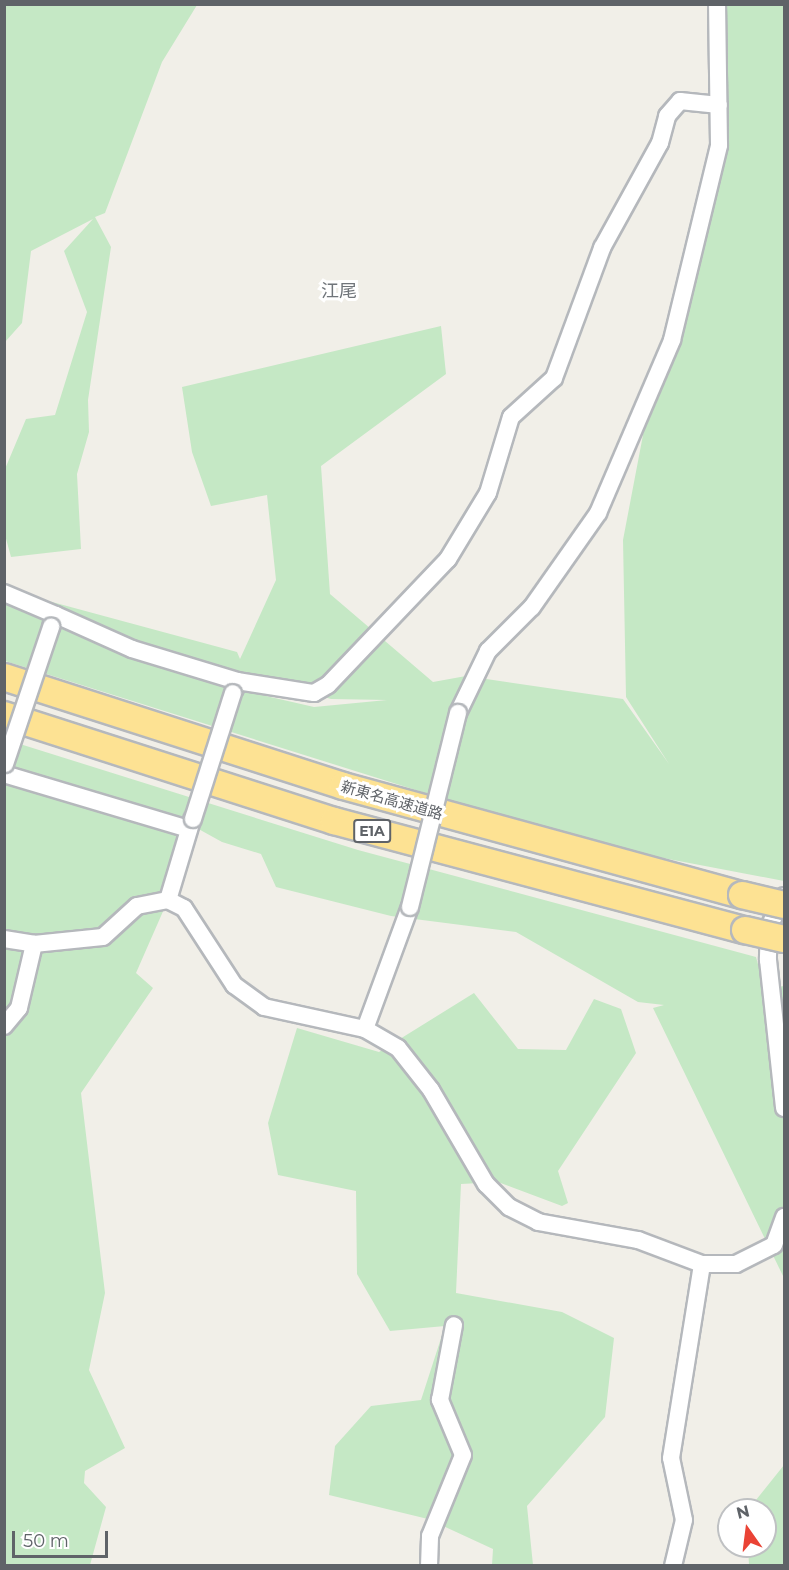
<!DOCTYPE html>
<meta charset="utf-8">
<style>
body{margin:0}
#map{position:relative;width:789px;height:1570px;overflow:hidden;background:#f1efe8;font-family:Montserrat,"Noto Sans JP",sans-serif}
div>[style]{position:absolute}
.green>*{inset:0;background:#c5e8c5}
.roads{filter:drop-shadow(2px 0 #b5b8bc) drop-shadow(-2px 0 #b5b8bc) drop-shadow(0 2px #b5b8bc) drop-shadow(0 -2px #b5b8bc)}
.minor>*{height:16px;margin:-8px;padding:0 8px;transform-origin:8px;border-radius:8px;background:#fff}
.highway>*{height:26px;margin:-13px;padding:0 13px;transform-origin:13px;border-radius:13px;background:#fde293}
.bridges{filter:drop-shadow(2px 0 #b5b8bc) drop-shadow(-2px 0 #b5b8bc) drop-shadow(0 2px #b5b8bc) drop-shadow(0 -2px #b5b8bc)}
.minor-bridge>*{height:16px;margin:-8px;padding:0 8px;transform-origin:8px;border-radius:8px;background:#fff}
.highway-bridge>*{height:26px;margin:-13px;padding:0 13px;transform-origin:13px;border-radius:13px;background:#fde293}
span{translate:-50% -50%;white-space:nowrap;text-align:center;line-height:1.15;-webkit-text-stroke:6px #fff;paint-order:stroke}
.shield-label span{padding:2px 4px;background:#fff;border:2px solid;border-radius:4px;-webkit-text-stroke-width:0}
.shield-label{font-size:14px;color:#5f6368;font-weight:700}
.street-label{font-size:15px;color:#5f6368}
.quarter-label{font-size:18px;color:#70757a}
.frame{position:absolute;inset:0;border:6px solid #5f6368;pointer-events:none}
.north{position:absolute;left:717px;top:1498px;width:60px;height:60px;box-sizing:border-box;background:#fff;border:2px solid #bfc1c3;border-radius:50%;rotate:346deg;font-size:16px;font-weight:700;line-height:24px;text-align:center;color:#5f6368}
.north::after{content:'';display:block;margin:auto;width:21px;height:27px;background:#ea4335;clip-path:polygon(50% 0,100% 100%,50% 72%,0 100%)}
.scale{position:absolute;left:12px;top:1531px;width:96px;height:27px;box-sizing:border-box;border:3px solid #5f6368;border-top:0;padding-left:8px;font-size:18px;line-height:21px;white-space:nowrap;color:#5f6368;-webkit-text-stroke:4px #fff;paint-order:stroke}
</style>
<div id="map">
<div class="green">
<div style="clip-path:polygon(5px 4px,197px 5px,162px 62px,105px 213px,95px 217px,111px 247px,88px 400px,89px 432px,77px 474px,81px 549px,11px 557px,5px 535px,5px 469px,26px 419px,55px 415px,87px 312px,64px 251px,93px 219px,31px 251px,22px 323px,5px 342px)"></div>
<div style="clip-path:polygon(evenodd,724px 5px,784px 5px,784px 881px,642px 854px,473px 808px,5px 661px,4px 589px,237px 652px,240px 659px,276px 580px,267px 495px,211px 506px,192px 452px,182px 387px,441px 326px,446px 374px,321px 466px,330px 594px,433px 682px,466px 676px,623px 699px,669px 764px,626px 697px,623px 540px,651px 393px,707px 228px,724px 5px,243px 672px,331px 699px,387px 700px,314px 707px,248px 692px,243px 672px)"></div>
<div style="clip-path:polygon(4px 739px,358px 850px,756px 957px,765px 989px,784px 986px,784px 1278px,653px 1008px,664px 1005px,638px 1002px,516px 932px,391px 916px,276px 887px,261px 854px,222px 842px,175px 816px,5px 765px)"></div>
<div style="clip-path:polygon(4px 779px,189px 829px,168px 900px,136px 973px,153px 988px,81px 1093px,105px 1293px,89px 1370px,125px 1448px,85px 1471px,84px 1483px,106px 1507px,90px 1565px,5px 1565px)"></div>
<div style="clip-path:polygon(474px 993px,518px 1049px,566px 1050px,594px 999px,621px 1009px,636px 1053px,558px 1171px,568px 1203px,562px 1206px,498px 1182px,461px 1184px,456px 1293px,562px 1312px,614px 1338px,605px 1417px,527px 1506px,533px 1565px,492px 1565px,493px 1549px,428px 1519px,329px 1495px,335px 1446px,371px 1406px,421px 1400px,445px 1326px,390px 1331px,357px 1274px,356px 1191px,278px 1175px,268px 1123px,297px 1028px,379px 1052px)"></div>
<div style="clip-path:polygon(784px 1465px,784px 1565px,749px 1565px,748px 1546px,765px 1546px,765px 1510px,748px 1510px)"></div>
</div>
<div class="roads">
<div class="minor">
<div style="left:4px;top:593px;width:56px;rotate:22.9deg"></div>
<div style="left:51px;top:627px;width:13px;rotate:-67deg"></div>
<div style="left:56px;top:615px;width:83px;rotate:24.1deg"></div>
<div style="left:132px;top:649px;width:110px;rotate:16.9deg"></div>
<div style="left:237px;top:681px;width:8px;rotate:104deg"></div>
<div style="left:237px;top:681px;width:78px;rotate:8.9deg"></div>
<div style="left:314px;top:693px;width:16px;rotate:-30deg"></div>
<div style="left:328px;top:685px;width:174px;rotate:-46.4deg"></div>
<div style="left:448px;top:559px;width:77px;rotate:-58.8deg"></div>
<div style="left:488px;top:493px;width:79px;rotate:-73.2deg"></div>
<div style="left:511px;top:417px;width:58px;rotate:-42.2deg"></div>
<div style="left:554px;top:378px;width:139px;rotate:-69.7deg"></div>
<div style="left:602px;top:248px;width:120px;rotate:-61.1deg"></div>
<div style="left:660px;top:143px;width:28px;rotate:-75deg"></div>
<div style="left:667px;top:116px;width:20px;rotate:-49deg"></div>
<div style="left:680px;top:101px;width:39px;rotate:6deg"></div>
<div style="left:458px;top:713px;width:69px;rotate:-64.2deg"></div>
<div style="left:488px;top:651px;width:62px;rotate:-45deg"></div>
<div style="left:532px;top:607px;width:115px;rotate:-54.9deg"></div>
<div style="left:598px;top:513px;width:188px;rotate:-66.8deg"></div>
<div style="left:672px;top:340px;width:201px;rotate:-76.4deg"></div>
<div style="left:719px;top:145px;width:141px;rotate:-90.8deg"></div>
<div style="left:4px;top:774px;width:193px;rotate:16.6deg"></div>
<div style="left:784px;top:896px;width:34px;rotate:116deg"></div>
<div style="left:769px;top:927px;width:33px;rotate:92deg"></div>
<div style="left:768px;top:960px;width:149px;rotate:83.8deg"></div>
<div style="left:168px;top:900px;width:84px;rotate:-73.3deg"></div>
<div style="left:4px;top:939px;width:30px;rotate:9deg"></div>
<div style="left:34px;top:944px;width:69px;rotate:-5.8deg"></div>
<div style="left:103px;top:937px;width:46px;rotate:-42.4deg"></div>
<div style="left:137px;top:906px;width:32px;rotate:-11deg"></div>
<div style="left:168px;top:900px;width:18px;rotate:27deg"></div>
<div style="left:184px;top:908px;width:92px;rotate:57deg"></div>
<div style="left:234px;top:985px;width:37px;rotate:36deg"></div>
<div style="left:264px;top:1007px;width:103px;rotate:12.3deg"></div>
<div style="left:365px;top:1029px;width:38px;rotate:30deg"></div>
<div style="left:398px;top:1048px;width:53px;rotate:51.8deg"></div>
<div style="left:431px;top:1090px;width:109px;rotate:59.7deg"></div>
<div style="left:486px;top:1184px;width:33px;rotate:45deg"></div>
<div style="left:509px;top:1207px;width:33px;rotate:27deg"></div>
<div style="left:538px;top:1222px;width:102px;rotate:10.2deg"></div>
<div style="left:638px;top:1240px;width:68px;rotate:20.6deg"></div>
<div style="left:702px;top:1264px;width:34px"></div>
<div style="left:736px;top:1264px;width:42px;rotate:-26.6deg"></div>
<div style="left:774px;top:1245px;width:30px;rotate:-70deg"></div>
<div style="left:4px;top:1026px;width:23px;rotate:-50deg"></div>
<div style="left:19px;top:1008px;width:66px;rotate:-76.8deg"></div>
<div style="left:365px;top:1029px;width:130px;rotate:-69.8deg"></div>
<div style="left:429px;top:1566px;width:30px;rotate:-88deg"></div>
<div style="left:430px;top:1536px;width:87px;rotate:-67.8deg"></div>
<div style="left:463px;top:1455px;width:60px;rotate:-112.7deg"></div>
<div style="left:440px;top:1400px;width:76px;rotate:-79.4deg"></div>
<div style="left:673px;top:1566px;width:47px;rotate:-76.6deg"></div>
<div style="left:684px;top:1520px;width:63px;rotate:-101.8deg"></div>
<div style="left:671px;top:1458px;width:196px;rotate:-80.9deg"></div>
</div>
<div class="highway">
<div style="left:4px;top:677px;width:356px;rotate:17.8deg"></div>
<div style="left:343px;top:786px;width:414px;rotate:15.3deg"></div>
<div style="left:4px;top:715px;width:347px;rotate:17.8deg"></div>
<div style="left:334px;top:821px;width:425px;rotate:14.9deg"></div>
</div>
</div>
<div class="bridges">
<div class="minor-bridge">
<div style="left:5px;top:764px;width:145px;rotate:-71.4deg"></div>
<div style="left:193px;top:819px;width:132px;rotate:-72.4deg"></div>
<div style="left:410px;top:907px;width:200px;rotate:-76.1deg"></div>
</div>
<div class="highway-bridge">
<div style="left:742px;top:895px;width:43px;rotate:13.4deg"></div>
<div style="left:745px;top:930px;width:40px;rotate:13deg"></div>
</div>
</div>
<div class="shield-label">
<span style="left:372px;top:831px">E1A</span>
</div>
<div class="street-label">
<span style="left:392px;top:800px;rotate:16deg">新東名高速道路</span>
</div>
<div class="quarter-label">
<span style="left:339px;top:291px">江尾</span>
</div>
<div class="frame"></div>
<div class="north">N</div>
<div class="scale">50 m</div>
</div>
